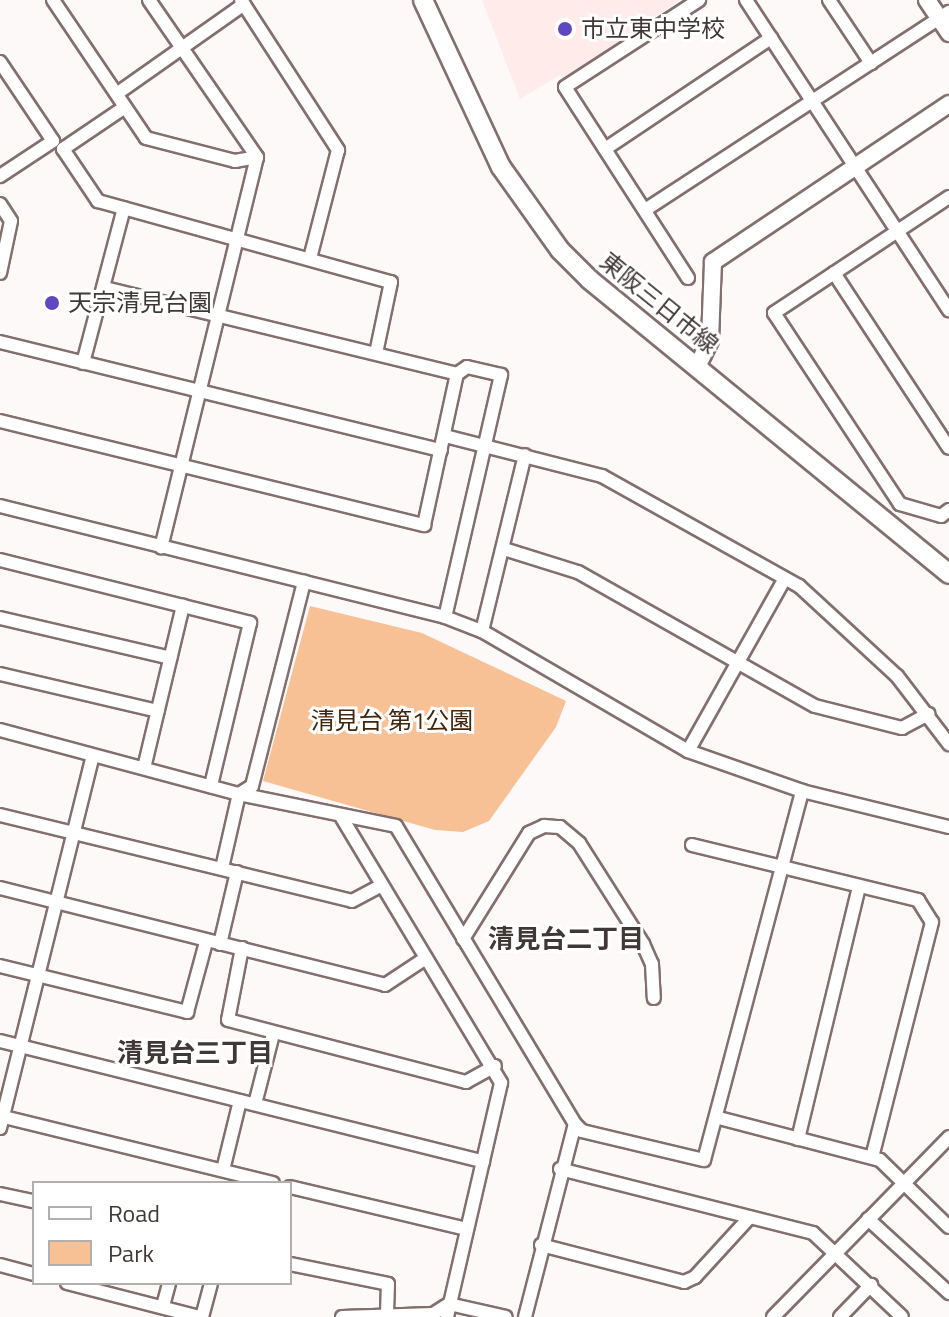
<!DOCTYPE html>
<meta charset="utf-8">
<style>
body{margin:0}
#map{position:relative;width:949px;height:1317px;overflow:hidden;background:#fef9f9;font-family:"Titillium Web","Noto Sans JP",sans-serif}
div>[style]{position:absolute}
.built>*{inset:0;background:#feebea}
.green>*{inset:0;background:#f8c095}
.roads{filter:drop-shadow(2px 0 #826f6e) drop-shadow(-2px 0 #826f6e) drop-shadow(0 2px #826f6e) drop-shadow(0 -2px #826f6e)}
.minor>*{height:12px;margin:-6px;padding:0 6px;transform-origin:6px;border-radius:6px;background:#fff}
.tertiary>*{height:16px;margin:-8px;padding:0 8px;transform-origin:8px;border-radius:8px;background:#fff}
.secondary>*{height:18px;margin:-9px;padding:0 9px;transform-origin:9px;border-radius:9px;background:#fff}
.dots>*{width:22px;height:22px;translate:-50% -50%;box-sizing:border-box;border:4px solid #fff;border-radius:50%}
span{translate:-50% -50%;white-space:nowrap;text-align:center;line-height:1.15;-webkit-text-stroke:6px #fff;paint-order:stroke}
.poi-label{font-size:24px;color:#403837}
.left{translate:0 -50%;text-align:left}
.street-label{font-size:24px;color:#403837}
.park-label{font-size:24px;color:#43250b}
.neighbourhood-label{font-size:26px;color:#403837;font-weight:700}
.legend{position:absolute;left:32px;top:1181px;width:260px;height:104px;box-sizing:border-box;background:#fff;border:2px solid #b3afaf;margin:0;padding:10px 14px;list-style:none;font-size:24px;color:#403837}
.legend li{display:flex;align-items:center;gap:16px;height:40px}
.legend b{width:40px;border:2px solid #b3afaf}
</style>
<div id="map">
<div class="built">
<div style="clip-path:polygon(482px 0,679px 0,572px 75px,564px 80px,560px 75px,520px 99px)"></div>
</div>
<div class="green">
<div style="clip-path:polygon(310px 606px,422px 633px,566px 701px,556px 727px,489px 821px,463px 832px,435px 830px,263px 781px)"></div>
</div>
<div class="roads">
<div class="minor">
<div style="left:53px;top:0;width:166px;rotate:56deg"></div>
<div style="left:146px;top:138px;width:92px;rotate:14.5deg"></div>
<div style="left:235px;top:161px;width:22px;rotate:-10deg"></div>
<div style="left:149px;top:0;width:191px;rotate:55.5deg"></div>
<div style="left:257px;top:157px;width:402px;rotate:103.8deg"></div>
<div style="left:241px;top:0;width:179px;rotate:57.1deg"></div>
<div style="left:338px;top:150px;width:112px;rotate:104.5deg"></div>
<div style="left:746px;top:0;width:371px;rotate:56.8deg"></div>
<div style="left:829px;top:0;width:76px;rotate:56.3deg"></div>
<div style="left:0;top:62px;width:95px;rotate:56.1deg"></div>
<div style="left:53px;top:141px;width:64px;rotate:146.6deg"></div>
<div style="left:118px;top:93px;width:154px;rotate:-35.2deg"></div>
<div style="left:125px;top:107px;width:75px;rotate:145.9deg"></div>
<div style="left:63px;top:149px;width:63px;rotate:56.1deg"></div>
<div style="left:98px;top:201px;width:304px;rotate:15.5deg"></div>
<div style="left:391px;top:282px;width:73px;rotate:101.9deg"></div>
<div style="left:605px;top:149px;width:200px;rotate:-33.8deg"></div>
<div style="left:949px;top:197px;width:210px;rotate:146.5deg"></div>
<div style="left:774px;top:313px;width:229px;rotate:56.6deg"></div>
<div style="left:900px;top:504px;width:43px;rotate:16.3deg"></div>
<div style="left:941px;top:516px;width:10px;rotate:-37deg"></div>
<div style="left:0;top:204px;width:20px;rotate:57deg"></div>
<div style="left:11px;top:221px;width:53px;rotate:101.9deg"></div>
<div style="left:645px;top:210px;width:363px;rotate:-33.1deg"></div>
<div style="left:834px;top:273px;width:209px;rotate:56.7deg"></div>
<div style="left:688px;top:278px;width:227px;rotate:-122.8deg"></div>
<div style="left:565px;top:87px;width:160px;rotate:-33deg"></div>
<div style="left:105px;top:288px;width:362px;rotate:13.7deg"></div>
<div style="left:0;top:342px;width:454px;rotate:13.8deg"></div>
<div style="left:83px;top:363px;width:160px;rotate:-75.2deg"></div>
<div style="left:0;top:421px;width:437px;rotate:13.8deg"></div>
<div style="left:424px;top:525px;width:155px;rotate:-77.7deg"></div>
<div style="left:457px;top:374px;width:12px;rotate:-35deg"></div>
<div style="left:467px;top:367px;width:35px;rotate:13deg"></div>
<div style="left:501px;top:375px;width:248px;rotate:103deg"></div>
<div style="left:445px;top:436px;width:162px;rotate:14.3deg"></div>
<div style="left:602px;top:476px;width:226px;rotate:29.2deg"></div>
<div style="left:799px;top:586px;width:133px;rotate:42.6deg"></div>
<div style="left:897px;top:676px;width:86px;rotate:52.6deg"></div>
<div style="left:0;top:506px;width:459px;rotate:14deg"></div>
<div style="left:445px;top:617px;width:40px;rotate:21deg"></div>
<div style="left:482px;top:631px;width:238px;rotate:30.2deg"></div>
<div style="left:688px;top:751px;width:121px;rotate:19.3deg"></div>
<div style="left:802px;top:791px;width:151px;rotate:13.8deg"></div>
<div style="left:504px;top:549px;width:77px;rotate:17.3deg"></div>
<div style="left:578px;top:572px;width:272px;rotate:29.5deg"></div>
<div style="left:815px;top:706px;width:90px;rotate:14.2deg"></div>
<div style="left:902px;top:728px;width:30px;rotate:-28deg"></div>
<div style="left:0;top:560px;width:258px;rotate:14.1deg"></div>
<div style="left:250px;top:623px;width:168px;rotate:103.5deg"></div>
<div style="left:0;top:618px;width:175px;rotate:13.2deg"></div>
<div style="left:482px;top:631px;width:181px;rotate:-76.3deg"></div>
<div style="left:0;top:674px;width:162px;rotate:13.2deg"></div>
<div style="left:0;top:730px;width:247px;rotate:15deg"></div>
<div style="left:239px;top:794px;width:160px;rotate:11.5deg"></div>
<div style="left:396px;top:826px;width:348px;rotate:59deg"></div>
<div style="left:575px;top:1124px;width:10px;rotate:45deg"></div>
<div style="left:582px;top:1131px;width:125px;rotate:13.4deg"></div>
<div style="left:704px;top:1160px;width:382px;rotate:-75.1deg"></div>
<div style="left:688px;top:751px;width:196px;rotate:-60.7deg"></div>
<div style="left:144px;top:768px;width:167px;rotate:-76.5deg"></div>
<div style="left:0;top:815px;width:362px;rotate:13.7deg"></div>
<div style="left:352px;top:901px;width:34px;rotate:-28deg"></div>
<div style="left:342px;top:818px;width:309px;rotate:59deg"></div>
<div style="left:501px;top:1083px;width:240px;rotate:103deg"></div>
<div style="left:692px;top:845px;width:233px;rotate:13.7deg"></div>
<div style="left:918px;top:900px;width:26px;rotate:58deg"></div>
<div style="left:932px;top:922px;width:243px;rotate:104.3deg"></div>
<div style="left:222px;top:868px;width:76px;rotate:-77.1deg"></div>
<div style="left:239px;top:794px;width:15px;rotate:-32deg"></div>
<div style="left:252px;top:786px;width:211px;rotate:-75.7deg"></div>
<div style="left:0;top:888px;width:397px;rotate:14.1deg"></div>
<div style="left:385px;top:985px;width:49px;rotate:-33.4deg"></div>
<div style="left:463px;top:939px;width:125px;rotate:-58.1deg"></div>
<div style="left:529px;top:833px;width:17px;rotate:-25deg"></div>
<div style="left:544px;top:826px;width:16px;rotate:4deg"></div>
<div style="left:560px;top:827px;width:25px;rotate:40deg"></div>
<div style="left:579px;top:843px;width:120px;rotate:57.6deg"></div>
<div style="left:643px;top:944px;width:22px;rotate:66deg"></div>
<div style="left:652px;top:964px;width:34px;rotate:87deg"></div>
<div style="left:220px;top:944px;width:74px;rotate:-76.7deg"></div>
<div style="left:242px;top:948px;width:73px;rotate:101deg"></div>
<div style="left:228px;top:1020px;width:246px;rotate:14.6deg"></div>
<div style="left:466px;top:1082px;width:33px;rotate:-29deg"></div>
<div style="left:0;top:966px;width:193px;rotate:13.8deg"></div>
<div style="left:187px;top:1012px;width:73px;rotate:-74.8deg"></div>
<div style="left:0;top:1041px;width:498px;rotate:14deg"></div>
<div style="left:255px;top:1104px;width:72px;rotate:-75.6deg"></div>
<div style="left:0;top:1116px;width:281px;rotate:13.8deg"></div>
<div style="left:719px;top:1118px;width:166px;rotate:14.6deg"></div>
<div style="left:880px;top:1160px;width:96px;rotate:44.2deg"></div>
<div style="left:0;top:1128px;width:383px;rotate:-76deg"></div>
<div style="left:798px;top:1139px;width:259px;rotate:-76.4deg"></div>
<div style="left:560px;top:1169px;width:261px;rotate:14.2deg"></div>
<div style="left:813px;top:1233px;width:122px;rotate:43.3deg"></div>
<div style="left:223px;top:1170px;width:71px;rotate:-76.2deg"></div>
<div style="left:290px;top:1187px;width:181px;rotate:13.4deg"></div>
<div style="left:0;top:1194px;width:35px;rotate:12deg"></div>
<div style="left:868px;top:1219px;width:110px;rotate:42.4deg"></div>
<div style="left:541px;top:1245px;width:148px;rotate:14.5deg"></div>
<div style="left:684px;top:1282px;width:12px;rotate:-24deg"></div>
<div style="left:695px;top:1277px;width:81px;rotate:-47.5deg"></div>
<div style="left:290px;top:1264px;width:100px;rotate:11.5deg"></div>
<div style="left:388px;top:1284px;width:31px;rotate:92deg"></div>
<div style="left:0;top:1265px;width:35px;rotate:15deg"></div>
<div style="left:67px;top:1283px;width:136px;rotate:14.4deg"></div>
<div style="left:163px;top:1306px;width:24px;rotate:-75deg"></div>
<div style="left:202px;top:1317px;width:35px;rotate:-75deg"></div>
<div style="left:342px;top:1317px;width:91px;rotate:-1.9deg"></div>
<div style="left:433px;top:1314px;width:19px;rotate:-32deg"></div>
<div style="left:449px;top:1304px;width:58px;rotate:12.8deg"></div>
<div style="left:525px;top:1317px;width:199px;rotate:-75.5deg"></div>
<div style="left:773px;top:1317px;width:252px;rotate:-45.6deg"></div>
<div style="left:840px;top:1317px;width:45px;rotate:-45.9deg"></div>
</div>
<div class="tertiary">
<div style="left:927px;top:0;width:40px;rotate:56deg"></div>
<div style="left:698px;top:365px;width:28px;rotate:-64deg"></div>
<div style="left:710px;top:340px;width:78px;rotate:-87.8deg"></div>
<div style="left:713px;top:262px;width:284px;rotate:-33.8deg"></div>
</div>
<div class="secondary">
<div style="left:423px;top:0;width:184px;rotate:65deg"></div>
<div style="left:501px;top:167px;width:102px;rotate:54.6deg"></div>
<div style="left:560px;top:250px;width:42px;rotate:45deg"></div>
<div style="left:590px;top:280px;width:464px;rotate:39.3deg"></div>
</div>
</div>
<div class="dots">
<div style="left:565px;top:29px;background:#5e47c0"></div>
<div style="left:52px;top:303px;background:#5e47c0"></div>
</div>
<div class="poi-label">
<span class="left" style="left:581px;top:29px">市立東中学校</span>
<span class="left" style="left:68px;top:303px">天宗清見台園</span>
</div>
<div class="street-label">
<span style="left:659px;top:303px;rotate:39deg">東阪三日市線</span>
</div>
<div class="park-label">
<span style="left:392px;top:721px">清見台 第1公園</span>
</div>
<div class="neighbourhood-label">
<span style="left:566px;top:939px">清見台二丁目</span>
<span style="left:195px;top:1053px">清見台三丁目</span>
</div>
<ul class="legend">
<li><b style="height:10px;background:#fff"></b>Road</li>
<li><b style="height:22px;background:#f8c095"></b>Park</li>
</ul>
</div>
